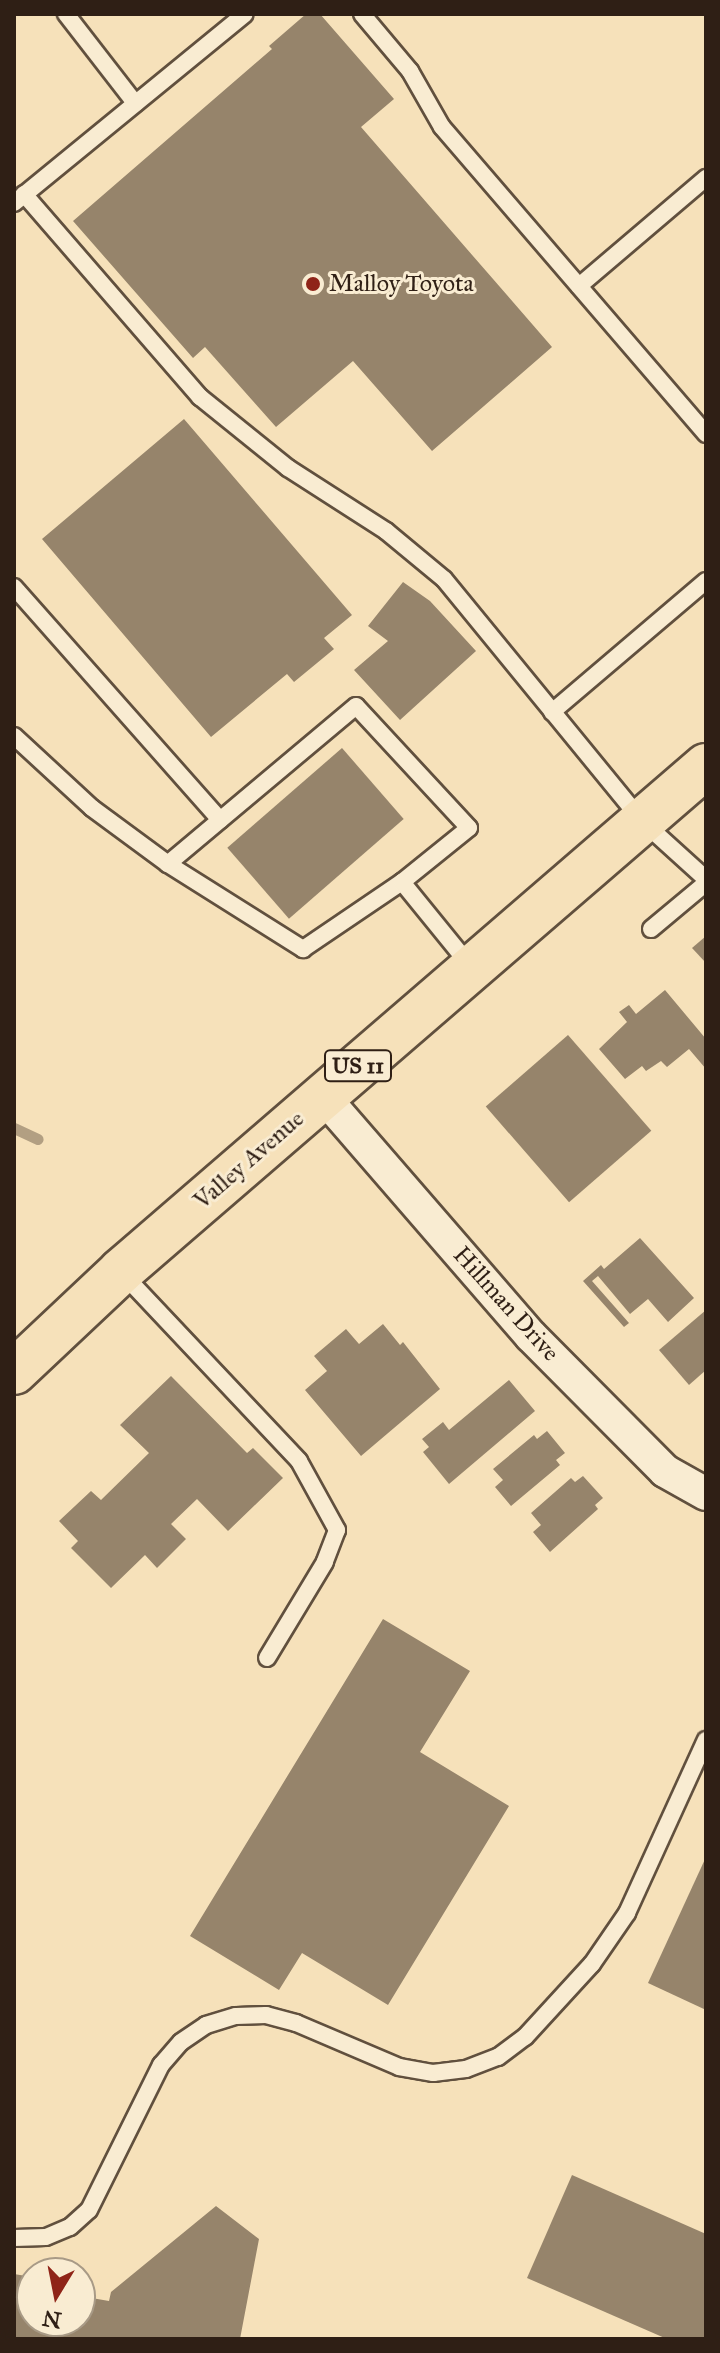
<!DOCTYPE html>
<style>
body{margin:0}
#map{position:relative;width:720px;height:2353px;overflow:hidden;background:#f6e1ba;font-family:"IM FELL Great Primer",serif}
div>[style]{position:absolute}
.stream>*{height:11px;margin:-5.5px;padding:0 5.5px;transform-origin:5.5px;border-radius:5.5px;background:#b29f82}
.building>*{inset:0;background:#96846b;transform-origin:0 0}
.roads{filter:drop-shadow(2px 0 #61503e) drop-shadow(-2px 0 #61503e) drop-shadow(0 2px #61503e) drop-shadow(0 -2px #61503e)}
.lane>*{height:16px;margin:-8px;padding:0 8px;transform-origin:8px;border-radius:8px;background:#f9ecd2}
.street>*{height:32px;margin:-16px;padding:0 16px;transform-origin:16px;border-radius:16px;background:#f9ecd2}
.primary>*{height:44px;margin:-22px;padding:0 22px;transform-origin:22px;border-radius:22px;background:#f6e1ba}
.dots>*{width:22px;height:22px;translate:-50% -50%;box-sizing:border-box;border:4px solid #f9ecd2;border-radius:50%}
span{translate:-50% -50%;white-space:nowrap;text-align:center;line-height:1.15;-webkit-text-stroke:6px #f9ecd2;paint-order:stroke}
.shield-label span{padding:2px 6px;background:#f9ecd2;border:2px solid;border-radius:6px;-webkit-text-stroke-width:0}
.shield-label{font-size:22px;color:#2f1f15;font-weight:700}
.poi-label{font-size:24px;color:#2f1f15}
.left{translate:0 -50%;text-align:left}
.street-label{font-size:24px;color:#2f1f15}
.frame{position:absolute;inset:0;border:16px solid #2f1f15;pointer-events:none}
.north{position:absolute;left:16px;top:2257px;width:80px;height:80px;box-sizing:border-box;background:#f9ecd2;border:2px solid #a89a86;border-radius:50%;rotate:190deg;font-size:22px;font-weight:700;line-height:32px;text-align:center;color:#2f1f15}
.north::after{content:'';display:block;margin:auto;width:28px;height:36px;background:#8f2418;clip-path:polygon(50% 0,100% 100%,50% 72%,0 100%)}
</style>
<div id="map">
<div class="stream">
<div style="left:14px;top:1128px;width:26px;rotate:25deg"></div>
</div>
<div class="building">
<div style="clip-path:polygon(306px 14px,320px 14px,394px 99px,361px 127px,552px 347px,432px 451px,353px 361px,276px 427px,205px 347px,193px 358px,73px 221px,272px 49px,269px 46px)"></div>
<div style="clip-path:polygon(184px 419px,352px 615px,324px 638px,334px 649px,294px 682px,287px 674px,211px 737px,42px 539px)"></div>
<div style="clip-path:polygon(403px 582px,430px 601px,476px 651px,400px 720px,354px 670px,388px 641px,368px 626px)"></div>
<div style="left:342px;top:748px;width:94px;height:152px;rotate:49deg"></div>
<div style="clip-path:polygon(706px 936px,706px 963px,692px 948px)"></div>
<div style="clip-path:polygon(665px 990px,706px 1039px,706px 1069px,689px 1049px,667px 1067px,661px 1061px,646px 1071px,642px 1066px,625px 1079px,599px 1049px,627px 1022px,619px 1012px,629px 1005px,636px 1014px)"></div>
<div style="left:568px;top:1035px;width:127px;height:109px;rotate:49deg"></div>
<div style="clip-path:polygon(640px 1238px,694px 1298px,668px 1322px,648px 1299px,630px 1314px,598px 1276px,592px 1281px,629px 1323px,624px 1327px,583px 1281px,601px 1265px,604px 1269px)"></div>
<div style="clip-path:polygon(706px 1310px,706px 1370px,689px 1385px,659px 1350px)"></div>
<div style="clip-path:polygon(383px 1324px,400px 1345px,403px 1342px,440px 1389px,361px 1456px,305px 1390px,327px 1371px,314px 1356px,346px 1329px,359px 1344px)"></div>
<div style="clip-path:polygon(171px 1376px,247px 1453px,253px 1448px,283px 1478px,228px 1531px,197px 1499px,171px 1524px,186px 1539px,157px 1568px,145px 1555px,111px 1588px,71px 1548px,78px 1541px,59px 1521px,91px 1491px,101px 1500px,149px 1453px,120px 1425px)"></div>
<div style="clip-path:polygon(509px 1380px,535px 1411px,449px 1484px,423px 1452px,429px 1447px,422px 1439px,443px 1422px,449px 1430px)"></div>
<div style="clip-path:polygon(547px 1431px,565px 1453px,556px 1460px,560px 1465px,511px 1506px,495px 1487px,503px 1480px,493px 1469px,534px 1435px,537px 1439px)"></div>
<div style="clip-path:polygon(583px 1476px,603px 1498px,595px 1505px,598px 1509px,550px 1552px,533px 1532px,541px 1525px,531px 1513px,571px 1478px,575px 1482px)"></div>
<div style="clip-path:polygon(383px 1619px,470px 1671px,420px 1752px,509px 1806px,388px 2005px,302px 1953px,279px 1990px,190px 1936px)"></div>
<div style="clip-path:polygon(706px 1857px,706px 2010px,648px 1983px)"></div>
<div style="clip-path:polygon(572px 2175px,706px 2234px,706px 2339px,667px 2339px,527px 2278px)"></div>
<div style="clip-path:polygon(216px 2206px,259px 2239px,240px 2339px,14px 2339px,14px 2274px,32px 2277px,32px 2321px,80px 2321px,80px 2296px,109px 2301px,111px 2292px)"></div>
</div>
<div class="roads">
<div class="lane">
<div style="left:66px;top:14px;width:113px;rotate:52.2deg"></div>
<div style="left:362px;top:14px;width:75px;rotate:49.9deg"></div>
<div style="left:410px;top:71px;width:64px;rotate:60.3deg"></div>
<div style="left:442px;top:127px;width:405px;rotate:49.3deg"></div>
<div style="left:24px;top:194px;width:269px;rotate:49.1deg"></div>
<div style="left:200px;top:397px;width:113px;rotate:38.9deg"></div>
<div style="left:288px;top:468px;width:117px;rotate:32.7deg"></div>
<div style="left:386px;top:531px;width:75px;rotate:39.6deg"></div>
<div style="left:444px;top:579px;width:313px;rotate:50.7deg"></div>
<div style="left:642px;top:821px;width:86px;rotate:42.2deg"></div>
<div style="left:14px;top:203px;width:298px;rotate:-39.3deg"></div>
<div style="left:579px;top:286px;width:167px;rotate:-40.4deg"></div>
<div style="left:14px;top:587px;width:311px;rotate:48.5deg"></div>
<div style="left:552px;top:712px;width:202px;rotate:-40.4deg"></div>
<div style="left:14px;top:736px;width:106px;rotate:42.7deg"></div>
<div style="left:92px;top:808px;width:94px;rotate:36.4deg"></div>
<div style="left:168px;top:864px;width:160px;rotate:32.2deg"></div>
<div style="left:303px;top:949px;width:120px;rotate:-34.1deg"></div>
<div style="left:402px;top:882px;width:86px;rotate:-38.9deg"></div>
<div style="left:469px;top:828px;width:166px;rotate:-132.8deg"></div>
<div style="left:356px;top:706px;width:246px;rotate:140deg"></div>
<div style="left:402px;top:882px;width:109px;rotate:50.9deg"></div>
<div style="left:651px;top:929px;width:72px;rotate:-39.9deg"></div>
<div style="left:122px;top:1273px;width:258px;rotate:46.7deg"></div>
<div style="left:299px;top:1461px;width:79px;rotate:61.2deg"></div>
<div style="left:337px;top:1530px;width:34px;rotate:111deg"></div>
<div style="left:325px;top:1562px;width:112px;rotate:121.1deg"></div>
<div style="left:14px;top:2238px;width:32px;rotate:-2deg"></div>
<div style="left:46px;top:2237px;width:26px;rotate:-23deg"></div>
<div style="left:70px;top:2227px;width:25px;rotate:-42deg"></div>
<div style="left:89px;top:2210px;width:162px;rotate:-63.6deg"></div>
<div style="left:161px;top:2065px;width:30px;rotate:-49deg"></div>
<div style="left:181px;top:2042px;width:30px;rotate:-34deg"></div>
<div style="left:206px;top:2025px;width:31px;rotate:-17deg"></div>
<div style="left:236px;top:2016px;width:30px;rotate:-2deg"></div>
<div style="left:266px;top:2015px;width:31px;rotate:15deg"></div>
<div style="left:296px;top:2023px;width:112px;rotate:23.1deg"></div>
<div style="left:399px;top:2067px;width:35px;rotate:10deg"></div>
<div style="left:433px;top:2073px;width:33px;rotate:-7deg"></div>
<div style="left:466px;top:2069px;width:34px;rotate:-21deg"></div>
<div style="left:498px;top:2057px;width:34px;rotate:-37deg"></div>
<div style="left:525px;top:2037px;width:99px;rotate:-47.5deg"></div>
<div style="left:592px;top:1964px;width:62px;rotate:-55.5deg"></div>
<div style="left:627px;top:1913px;width:190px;rotate:-65.5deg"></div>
</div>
<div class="street">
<div style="left:323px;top:1096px;width:318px;rotate:49.1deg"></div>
<div style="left:531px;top:1336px;width:190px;rotate:45.2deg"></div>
<div style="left:665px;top:1471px;width:47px;rotate:29.3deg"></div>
</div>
<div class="primary">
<div style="left:14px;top:1372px;width:147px;rotate:-43.3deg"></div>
<div style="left:121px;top:1271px;width:773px;rotate:-40.8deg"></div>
</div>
</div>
<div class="dots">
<div style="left:313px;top:284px;background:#8f2418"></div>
</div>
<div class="shield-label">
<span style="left:358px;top:1066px">US 11</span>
</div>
<div class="poi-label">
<span class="left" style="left:329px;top:284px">Malloy Toyota</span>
</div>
<div class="street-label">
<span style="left:249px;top:1160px;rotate:-41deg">Valley Avenue</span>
<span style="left:506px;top:1304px;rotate:48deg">Hillman Drive</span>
</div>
<div class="frame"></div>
<div class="north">N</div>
</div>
